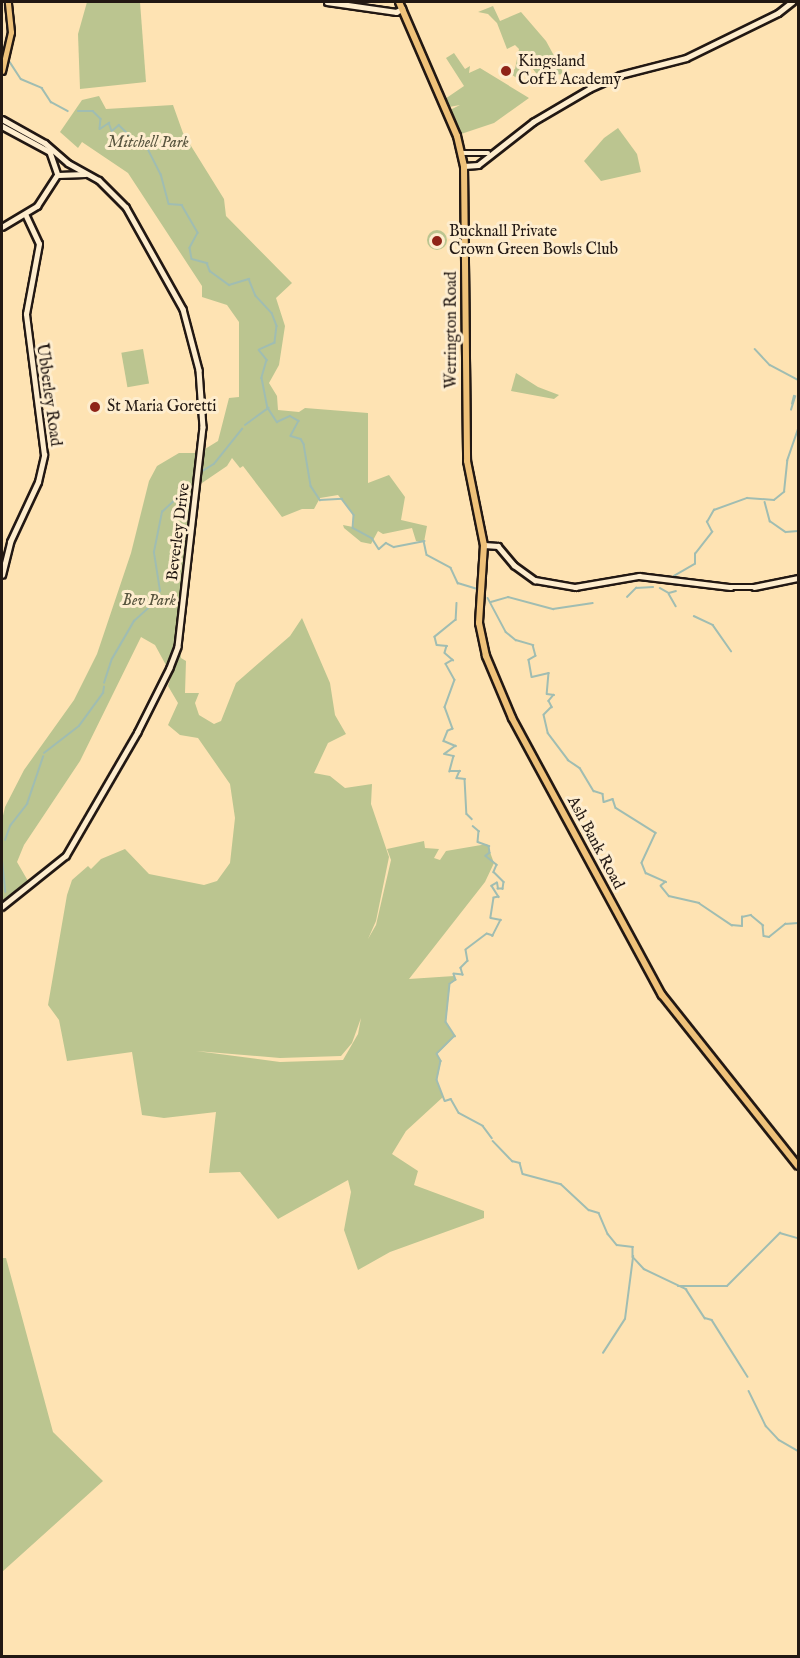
<!DOCTYPE html>
<style>
body{margin:0}
#map{position:relative;width:800px;height:1658px;overflow:hidden;background:#fee3b3;font-family:"IM FELL English",serif}
div>[style]{position:absolute}
.green>*{inset:0;background:#bbc590;transform-origin:0 0}
.round{border-radius:50%}
.stream>*{height:1.5px;margin:-0.75px;padding:0 0.75px;transform-origin:0.75px;border-radius:0.75px;background:#a0bdb2}
.roads{filter:drop-shadow(2px 0 #221813) drop-shadow(-2px 0 #221813) drop-shadow(0 2px #221813) drop-shadow(0 -2px #221813)}
.secondary>*{height:4.5px;margin:-2.25px;padding:0 2.25px;transform-origin:2.25px;border-radius:2.25px;background:#feedce}
.primary>*{height:5px;margin:-2.5px;padding:0 2.5px;transform-origin:2.5px;border-radius:2.5px;background:#efc27a}
.highway>*{height:6px;margin:-3px;padding:0 3px;transform-origin:3px;border-radius:3px;background:#efc27a}
.dots>*{width:16px;height:16px;translate:-50% -50%;box-sizing:border-box;border:3px solid #feedce;border-radius:50%}
span{translate:-50% -50%;white-space:nowrap;text-align:center;line-height:1.15;-webkit-text-stroke:6px #feedce;paint-order:stroke}
.poi-label{font-size:16px;color:#221813}
.left{translate:0 -50%;text-align:left}
.park-label{font-size:16px;color:#58553f;font-style:italic}
.street-label{font-size:16px;color:#221813}
.frame{position:absolute;inset:0;border:3px solid #221813;pointer-events:none}
</style>
<div id="map">
<div class="green">
<div style="clip-path:polygon(87px 2px,140px 2px,146px 82px,80px 89px,78px 34px)"></div>
<div style="clip-path:polygon(493px 6px,500px 21px,521px 12px,546px 41px,564px 74px,554px 75px,546px 86px,523px 56px,517px 61px,523px 82px,509px 73px,515px 69px,519px 49px,515px 45px,507px 49px,497px 23px,488px 14px,478px 12px)"></div>
<div style="clip-path:polygon(454px 53px,465px 69px,470px 66px,469px 73px,480px 68px,529px 98px,494px 123px,461px 134px,450px 110px,460px 105px,449px 107px,445px 99px,464px 86px,446px 58px)"></div>
<div style="clip-path:polygon(99px 96px,106px 109px,173px 105px,183px 133px,224px 199px,226px 216px,292px 283px,276px 298px,285px 326px,279px 365px,269px 383px,277px 396px,278px 410px,299px 412px,305px 408px,368px 413px,368px 483px,389px 475px,405px 497px,401px 520px,427px 526px,424px 542px,416px 541px,412px 528px,383px 534px,378px 531px,371px 544px,361px 542px,344px 528px,343px 525px,353px 527px,354px 515px,338px 495px,320px 498px,314px 509px,302px 509px,282px 517px,243px 466px,240px 468px,232px 458px,227px 466px,202px 483px,200px 471px,205px 449px,218px 441px,229px 398px,239px 397px,239px 322px,227px 305px,202px 297px,202px 286px,128px 173px,82px 142px,78px 148px,60px 132px,82px 100px)"></div>
<div style="clip-path:polygon(618px 128px,637px 154px,641px 172px,601px 181px,584px 161px,604px 138px)"></div>
<div class="round" style="left:427px;top:230px;width:20px;height:20px"></div>
<div style="left:143px;top:349px;width:35px;height:22px;rotate:80deg"></div>
<div style="clip-path:polygon(516px 373px,538px 387px,559px 395px,554px 399px,511px 391px)"></div>
<div style="clip-path:polygon(179px 453px,197px 453px,175px 646px,167px 667px,155px 645px,141px 637px,80px 761px,24px 845px,17px 862px,28px 881px,2px 901px,2px 820px,5px 807px,24px 770px,74px 700px,97px 654px,131px 553px,149px 481px,157px 466px)"></div>
<div style="clip-path:polygon(evenodd,302px 618px,330px 683px,335px 715px,346px 734px,328px 743px,314px 773px,330px 776px,345px 788px,372px 784px,371px 804px,389px 857px,376px 921px,368px 939px,376px 925px,391px 860px,387px 849px,424px 841px,425px 848px,439px 849px,434px 858px,440px 860px,446px 851px,487px 844px,494px 863px,485px 882px,409px 979px,454px 976px,456px 980px,450px 984px,446px 1022px,455px 1036px,437px 1054px,441px 1061px,437px 1080px,443px 1097px,406px 1131px,392px 1154px,418px 1171px,414px 1185px,484px 1211px,484px 1218px,390px 1252px,358px 1270px,344px 1230px,351px 1192px,348px 1180px,278px 1219px,240px 1172px,209px 1173px,216px 1112px,164px 1118px,142px 1115px,132px 1052px,67px 1061px,59px 1020px,48px 1005px,67px 895px,72px 880px,88px 866px,91px 869px,101px 859px,125px 849px,149px 874px,204px 885px,217px 881px,230px 863px,235px 818px,230px 784px,198px 738px,180px 735px,168px 725px,178px 703px,168px 686px,180px 650px,181px 658px,186px 661px,185px 693px,199px 693px,195px 703px,199px 715px,214px 724px,221px 721px,236px 683px,290px 636px,302px 618px,361px 1018px,358px 1034px,343px 1060px,280px 1062px,196px 1051px,280px 1058px,341px 1056px,352px 1043px,361px 1018px)"></div>
<div style="clip-path:polygon(2px 1258px,6px 1258px,53px 1432px,103px 1481px,2px 1572px)"></div>
</div>
<div class="stream">
<div style="left:10px;top:62px;width:20px;rotate:57deg"></div>
<div style="left:21px;top:79px;width:23px;rotate:23deg"></div>
<div style="left:42px;top:88px;width:17px;rotate:57deg"></div>
<div style="left:51px;top:102px;width:19px;rotate:28deg"></div>
<div style="left:78px;top:111px;width:15px"></div>
<div style="left:93px;top:111px;width:11px;rotate:45deg"></div>
<div style="left:101px;top:119px;width:10px;rotate:96deg"></div>
<div style="left:100px;top:129px;width:11px;rotate:-34deg"></div>
<div style="left:109px;top:123px;width:9px;rotate:69deg"></div>
<div style="left:112px;top:131px;width:9px;rotate:-41deg"></div>
<div style="left:119px;top:125px;width:30px;rotate:44deg"></div>
<div style="left:141px;top:146px;width:5px;rotate:-11deg"></div>
<div style="left:146px;top:145px;width:33px;rotate:63deg"></div>
<div style="left:161px;top:174px;width:31px;rotate:75deg"></div>
<div style="left:169px;top:204px;width:13px;rotate:4deg"></div>
<div style="left:182px;top:205px;width:32px;rotate:60deg"></div>
<div style="left:198px;top:233px;width:17px;rotate:118deg"></div>
<div style="left:190px;top:248px;width:11px;rotate:80deg"></div>
<div style="left:192px;top:259px;width:16px;rotate:15deg"></div>
<div style="left:207px;top:263px;width:9px;rotate:69deg"></div>
<div style="left:210px;top:271px;width:24px;rotate:36deg"></div>
<div style="left:229px;top:285px;width:21px;rotate:-17deg"></div>
<div style="left:249px;top:279px;width:18px;rotate:68deg"></div>
<div style="left:256px;top:296px;width:23px;rotate:47deg"></div>
<div style="left:272px;top:313px;width:14px;rotate:69deg"></div>
<div style="left:277px;top:326px;width:17px;rotate:97deg"></div>
<div style="left:275px;top:343px;width:17px;rotate:156deg"></div>
<div style="left:259px;top:350px;width:13px;rotate:51deg"></div>
<div style="left:267px;top:360px;width:19px;rotate:106deg"></div>
<div style="left:262px;top:378px;width:31px;rotate:79deg"></div>
<div style="left:268px;top:408px;width:17px;rotate:57deg"></div>
<div style="left:277px;top:422px;width:14px;rotate:-25deg"></div>
<div style="left:290px;top:416px;width:10px;rotate:29deg"></div>
<div style="left:299px;top:421px;width:17px;rotate:118deg"></div>
<div style="left:291px;top:436px;width:10px;rotate:17deg"></div>
<div style="left:301px;top:439px;width:6px;rotate:59deg"></div>
<div style="left:304px;top:444px;width:43px;rotate:80.5deg"></div>
<div style="left:311px;top:486px;width:17px;rotate:57deg"></div>
<div style="left:320px;top:500px;width:22px;rotate:-3deg"></div>
<div style="left:342px;top:499px;width:20px;rotate:53deg"></div>
<div style="left:354px;top:515px;width:13px;rotate:94deg"></div>
<div style="left:353px;top:528px;width:21px;rotate:28deg"></div>
<div style="left:372px;top:538px;width:13px;rotate:58deg"></div>
<div style="left:379px;top:549px;width:9px;rotate:-41deg"></div>
<div style="left:386px;top:543px;width:9px;rotate:27deg"></div>
<div style="left:394px;top:547px;width:31px;rotate:-11deg"></div>
<div style="left:424px;top:541px;width:14px;rotate:78deg"></div>
<div style="left:427px;top:555px;width:27px;rotate:28deg"></div>
<div style="left:451px;top:568px;width:17px;rotate:65deg"></div>
<div style="left:458px;top:583px;width:21px;rotate:17deg"></div>
<div style="left:755px;top:349px;width:22px;rotate:47deg"></div>
<div style="left:770px;top:365px;width:32px;rotate:28deg"></div>
<div style="left:792px;top:404px;width:8px;rotate:-76deg"></div>
<div style="left:791px;top:410px;width:14px;rotate:-73deg"></div>
<div style="left:245px;top:425px;width:29px;rotate:-36deg"></div>
<div style="left:201px;top:472px;width:15px;rotate:-32deg"></div>
<div style="left:214px;top:464px;width:45px;rotate:-51.3deg"></div>
<div style="left:765px;top:502px;width:20px;rotate:75deg"></div>
<div style="left:770px;top:521px;width:19px;rotate:35deg"></div>
<div style="left:786px;top:532px;width:12px;rotate:-5deg"></div>
<div style="left:674px;top:576px;width:24px;rotate:-30deg"></div>
<div style="left:695px;top:564px;width:10px;rotate:-90deg"></div>
<div style="left:695px;top:554px;width:28px;rotate:-52deg"></div>
<div style="left:712px;top:532px;width:11px;rotate:-117deg"></div>
<div style="left:707px;top:522px;width:14px;rotate:-60deg"></div>
<div style="left:714px;top:510px;width:35px;rotate:-20deg"></div>
<div style="left:747px;top:498px;width:27px;rotate:4deg"></div>
<div style="left:774px;top:500px;width:13px;rotate:-39deg"></div>
<div style="left:784px;top:492px;width:31px;rotate:-84deg"></div>
<div style="left:787px;top:461px;width:34px;rotate:-71deg"></div>
<div style="left:660px;top:588px;width:10px;rotate:29deg"></div>
<div style="left:669px;top:593px;width:7px;rotate:-16deg"></div>
<div style="left:669px;top:594px;width:14px;rotate:60deg"></div>
<div style="left:627px;top:597px;width:13px;rotate:-45deg"></div>
<div style="left:636px;top:588px;width:17px;rotate:-3deg"></div>
<div style="left:488px;top:598px;width:38px;rotate:62deg"></div>
<div style="left:506px;top:632px;width:13px;rotate:39deg"></div>
<div style="left:516px;top:640px;width:18px;rotate:16deg"></div>
<div style="left:533px;top:645px;width:11px;rotate:75deg"></div>
<div style="left:536px;top:656px;width:8px;rotate:150deg"></div>
<div style="left:529px;top:660px;width:17px;rotate:80deg"></div>
<div style="left:532px;top:677px;width:17px;rotate:-13deg"></div>
<div style="left:549px;top:673px;width:21px;rotate:95deg"></div>
<div style="left:547px;top:694px;width:7px;rotate:8deg"></div>
<div style="left:554px;top:695px;width:8px;rotate:130deg"></div>
<div style="left:549px;top:701px;width:7px;rotate:63deg"></div>
<div style="left:552px;top:707px;width:11px;rotate:135deg"></div>
<div style="left:544px;top:715px;width:18px;rotate:77deg"></div>
<div style="left:548px;top:733px;width:34px;rotate:53deg"></div>
<div style="left:568px;top:760px;width:14px;rotate:34deg"></div>
<div style="left:580px;top:768px;width:27px;rotate:59deg"></div>
<div style="left:594px;top:791px;width:9px;rotate:18deg"></div>
<div style="left:603px;top:794px;width:8px;rotate:83deg"></div>
<div style="left:604px;top:802px;width:9px;rotate:-18deg"></div>
<div style="left:613px;top:799px;width:9px;rotate:72deg"></div>
<div style="left:616px;top:808px;width:47px;rotate:32deg"></div>
<div style="left:656px;top:833px;width:33px;rotate:115deg"></div>
<div style="left:642px;top:863px;width:11px;rotate:68deg"></div>
<div style="left:646px;top:873px;width:22px;rotate:24deg"></div>
<div style="left:666px;top:882px;width:6px;rotate:141deg"></div>
<div style="left:661px;top:886px;width:13px;rotate:51deg"></div>
<div style="left:669px;top:896px;width:31px;rotate:13deg"></div>
<div style="left:699px;top:903px;width:40px;rotate:34deg"></div>
<div style="left:732px;top:925px;width:10px;rotate:6deg"></div>
<div style="left:742px;top:926px;width:9px;rotate:-90deg"></div>
<div style="left:742px;top:917px;width:9px;rotate:-13deg"></div>
<div style="left:751px;top:915px;width:16px;rotate:40deg"></div>
<div style="left:763px;top:925px;width:11px;rotate:85deg"></div>
<div style="left:764px;top:936px;width:5px;rotate:11deg"></div>
<div style="left:769px;top:937px;width:21px;rotate:-39deg"></div>
<div style="left:785px;top:924px;width:13px;rotate:-4deg"></div>
<div style="left:491px;top:602px;width:18px;rotate:-16deg"></div>
<div style="left:508px;top:597px;width:47px;rotate:14.9deg"></div>
<div style="left:553px;top:609px;width:40px;rotate:-8.5deg"></div>
<div style="left:457px;top:603px;width:17px;rotate:93deg"></div>
<div style="left:456px;top:620px;width:27px;rotate:141deg"></div>
<div style="left:435px;top:637px;width:8px;rotate:76deg"></div>
<div style="left:437px;top:645px;width:10px;rotate:6deg"></div>
<div style="left:447px;top:646px;width:7px;rotate:106deg"></div>
<div style="left:445px;top:653px;width:11px;rotate:41deg"></div>
<div style="left:453px;top:660px;width:8px;rotate:150deg"></div>
<div style="left:446px;top:664px;width:18px;rotate:61deg"></div>
<div style="left:455px;top:680px;width:29px;rotate:110deg"></div>
<div style="left:445px;top:707px;width:23px;rotate:70deg"></div>
<div style="left:453px;top:729px;width:5px;rotate:158deg"></div>
<div style="left:448px;top:731px;width:11px;rotate:112deg"></div>
<div style="left:444px;top:741px;width:13px;rotate:23deg"></div>
<div style="left:456px;top:746px;width:14px;rotate:144deg"></div>
<div style="left:445px;top:754px;width:9px;rotate:13deg"></div>
<div style="left:454px;top:756px;width:16px;rotate:105deg"></div>
<div style="left:450px;top:771px;width:10px"></div>
<div style="left:460px;top:771px;width:8px;rotate:113deg"></div>
<div style="left:457px;top:778px;width:8px;rotate:7deg"></div>
<div style="left:465px;top:779px;width:35px;rotate:87deg"></div>
<div style="left:467px;top:814px;width:7px;rotate:45deg"></div>
<div style="left:694px;top:616px;width:21px;rotate:25deg"></div>
<div style="left:713px;top:625px;width:32px;rotate:55deg"></div>
<div style="left:104px;top:683px;width:25px;rotate:-72deg"></div>
<div style="left:112px;top:659px;width:44px;rotate:-59.9deg"></div>
<div style="left:134px;top:621px;width:25px;rotate:-42deg"></div>
<div style="left:153px;top:604px;width:15px;rotate:-62deg"></div>
<div style="left:160px;top:591px;width:39px;rotate:-99deg"></div>
<div style="left:154px;top:552px;width:41px;rotate:-78.7deg"></div>
<div style="left:162px;top:512px;width:38px;rotate:-43deg"></div>
<div style="left:44px;top:753px;width:44px;rotate:-37.6deg"></div>
<div style="left:79px;top:726px;width:41px;rotate:-54deg"></div>
<div style="left:103px;top:693px;width:6px;rotate:-81deg"></div>
<div style="left:473px;top:826px;width:8px;rotate:40deg"></div>
<div style="left:479px;top:831px;width:11px;rotate:95deg"></div>
<div style="left:478px;top:842px;width:12px;rotate:20deg"></div>
<div style="left:489px;top:846px;width:7px;rotate:82deg"></div>
<div style="left:490px;top:853px;width:5px;rotate:143deg"></div>
<div style="left:486px;top:856px;width:14px;rotate:39deg"></div>
<div style="left:497px;top:865px;width:8px;rotate:113deg"></div>
<div style="left:494px;top:872px;width:14px;rotate:45deg"></div>
<div style="left:504px;top:882px;width:7px;rotate:98deg"></div>
<div style="left:503px;top:889px;width:5px;rotate:180deg"></div>
<div style="left:498px;top:889px;width:6px;rotate:-99deg"></div>
<div style="left:497px;top:883px;width:6px;rotate:149deg"></div>
<div style="left:492px;top:886px;width:13px;rotate:58deg"></div>
<div style="left:499px;top:897px;width:5px;rotate:169deg"></div>
<div style="left:494px;top:898px;width:20px;rotate:99deg"></div>
<div style="left:491px;top:918px;width:10px;rotate:11deg"></div>
<div style="left:501px;top:920px;width:18px;rotate:117deg"></div>
<div style="left:493px;top:936px;width:6px;rotate:-162deg"></div>
<div style="left:487px;top:934px;width:26px;rotate:143deg"></div>
<div style="left:466px;top:950px;width:11px;rotate:80deg"></div>
<div style="left:468px;top:961px;width:10px;rotate:135deg"></div>
<div style="left:461px;top:968px;width:7px;rotate:74deg"></div>
<div style="left:463px;top:975px;width:9px;rotate:-174deg"></div>
<div style="left:454px;top:974px;width:6px;rotate:72deg"></div>
<div style="left:456px;top:980px;width:7px;rotate:146deg"></div>
<div style="left:450px;top:984px;width:38px;rotate:96deg"></div>
<div style="left:446px;top:1022px;width:17px;rotate:57deg"></div>
<div style="left:455px;top:1036px;width:25px;rotate:135deg"></div>
<div style="left:437px;top:1054px;width:8px;rotate:60deg"></div>
<div style="left:441px;top:1061px;width:19px;rotate:102deg"></div>
<div style="left:437px;top:1080px;width:22px;rotate:69deg"></div>
<div style="left:445px;top:1101px;width:6px;rotate:-18deg"></div>
<div style="left:451px;top:1099px;width:16px;rotate:60deg"></div>
<div style="left:459px;top:1113px;width:27px;rotate:28deg"></div>
<div style="left:483px;top:1126px;width:15px;rotate:53deg"></div>
<div style="left:5px;top:840px;width:15px;rotate:-70deg"></div>
<div style="left:10px;top:826px;width:28px;rotate:-52deg"></div>
<div style="left:27px;top:804px;width:50px;rotate:-71.2deg"></div>
<div style="left:2px;top:856px;width:36px;rotate:84deg"></div>
<div style="left:493px;top:1141px;width:28px;rotate:46deg"></div>
<div style="left:512px;top:1161px;width:8px;rotate:14deg"></div>
<div style="left:520px;top:1163px;width:11px;rotate:75deg"></div>
<div style="left:523px;top:1174px;width:39px;rotate:15deg"></div>
<div style="left:561px;top:1184px;width:38px;rotate:43deg"></div>
<div style="left:589px;top:1210px;width:10px;rotate:17deg"></div>
<div style="left:599px;top:1213px;width:23px;rotate:67deg"></div>
<div style="left:608px;top:1234px;width:14px;rotate:51deg"></div>
<div style="left:617px;top:1245px;width:16px;rotate:7deg"></div>
<div style="left:633px;top:1247px;width:10px;rotate:90deg"></div>
<div style="left:633px;top:1257px;width:16px;rotate:47deg"></div>
<div style="left:644px;top:1269px;width:47px;rotate:25.5deg"></div>
<div style="left:686px;top:1289px;width:35px;rotate:57deg"></div>
<div style="left:705px;top:1318px;width:7px;rotate:16deg"></div>
<div style="left:712px;top:1320px;width:67px;rotate:57.7deg"></div>
<div style="left:678px;top:1286px;width:49px"></div>
<div style="left:727px;top:1286px;width:75px;rotate:-45deg"></div>
<div style="left:780px;top:1233px;width:19px;rotate:16deg"></div>
<div style="left:603px;top:1353px;width:40px;rotate:-57.1deg"></div>
<div style="left:625px;top:1319px;width:63px;rotate:-82.6deg"></div>
<div style="left:749px;top:1391px;width:39px;rotate:64deg"></div>
<div style="left:766px;top:1426px;width:19px;rotate:47deg"></div>
<div style="left:779px;top:1440px;width:22px;rotate:30deg"></div>
</div>
<div class="roads">
<div class="secondary">
<div style="left:327px;top:2px;width:70px;rotate:8.2deg"></div>
<div style="left:396px;top:12px;width:7px;rotate:-27deg"></div>
<div style="left:2px;top:119px;width:49px;rotate:29.2deg"></div>
<div style="left:45px;top:143px;width:30px;rotate:41deg"></div>
<div style="left:68px;top:163px;width:35px;rotate:29deg"></div>
<div style="left:99px;top:180px;width:38px;rotate:45deg"></div>
<div style="left:126px;top:207px;width:117px;rotate:60.8deg"></div>
<div style="left:183px;top:309px;width:63px;rotate:75.3deg"></div>
<div style="left:199px;top:370px;width:57px;rotate:86deg"></div>
<div style="left:203px;top:427px;width:221px;rotate:96.5deg"></div>
<div style="left:178px;top:647px;width:22px;rotate:111deg"></div>
<div style="left:170px;top:668px;width:72px;rotate:116.6deg"></div>
<div style="left:138px;top:732px;width:143px;rotate:120.1deg"></div>
<div style="left:66px;top:856px;width:82px;rotate:141.4deg"></div>
<div style="left:2px;top:126px;width:55px;rotate:28.4deg"></div>
<div style="left:50px;top:152px;width:24px;rotate:71deg"></div>
<div style="left:58px;top:175px;width:27px;rotate:-2deg"></div>
<div style="left:462px;top:153px;width:26px"></div>
<div style="left:464px;top:166px;width:14px;rotate:-4deg"></div>
<div style="left:478px;top:165px;width:70px;rotate:-38deg"></div>
<div style="left:533px;top:122px;width:65px;rotate:-30.5deg"></div>
<div style="left:589px;top:89px;width:34px;rotate:-24deg"></div>
<div style="left:620px;top:75px;width:68px;rotate:-14.4deg"></div>
<div style="left:686px;top:58px;width:102px;rotate:-26.1deg"></div>
<div style="left:778px;top:13px;width:18px;rotate:-38deg"></div>
<div style="left:2px;top:227px;width:41px;rotate:-31deg"></div>
<div style="left:37px;top:206px;width:37px;rotate:-57deg"></div>
<div style="left:484px;top:545px;width:14px;rotate:4deg"></div>
<div style="left:498px;top:546px;width:25px;rotate:50deg"></div>
<div style="left:514px;top:565px;width:26px;rotate:36deg"></div>
<div style="left:535px;top:580px;width:41px;rotate:9.9deg"></div>
<div style="left:575px;top:587px;width:65px;rotate:-9.8deg"></div>
<div style="left:639px;top:576px;width:92px;rotate:6.9deg"></div>
<div style="left:730px;top:587px;width:24px"></div>
<div style="left:754px;top:587px;width:45px;rotate:-11.6deg"></div>
<div style="left:2px;top:575px;width:34px;rotate:-76deg"></div>
<div style="left:10px;top:542px;width:66px;rotate:-65deg"></div>
<div style="left:38px;top:482px;width:28px;rotate:-77deg"></div>
<div style="left:44px;top:455px;width:142px;rotate:-97.3deg"></div>
<div style="left:26px;top:314px;width:71px;rotate:-79.5deg"></div>
<div style="left:39px;top:244px;width:31px;rotate:-115deg"></div>
</div>
<div class="primary">
<div style="left:2px;top:71px;width:40px;rotate:-77deg"></div>
<div style="left:11px;top:32px;width:30px;rotate:-96deg"></div>
</div>
<div class="highway">
<div style="left:399px;top:2px;width:146px;rotate:66.6deg"></div>
<div style="left:457px;top:136px;width:31px;rotate:77deg"></div>
<div style="left:464px;top:166px;width:295px;rotate:89.4deg"></div>
<div style="left:467px;top:461px;width:86px;rotate:78.6deg"></div>
<div style="left:484px;top:545px;width:78px;rotate:93.7deg"></div>
<div style="left:479px;top:623px;width:34px;rotate:78deg"></div>
<div style="left:486px;top:656px;width:67px;rotate:67.2deg"></div>
<div style="left:512px;top:718px;width:315px;rotate:61.6deg"></div>
<div style="left:662px;top:995px;width:218px;rotate:51.5deg"></div>
</div>
</div>
<div class="dots">
<div style="left:506px;top:71px;background:#8f2418"></div>
<div style="left:437px;top:241px;background:#8f2418"></div>
<div style="left:95px;top:407px;background:#8f2418"></div>
</div>
<div class="poi-label">
<span class="left" style="left:518px;top:71px">Kingsland<br>CofE Academy</span>
<span class="left" style="left:449px;top:241px">Bucknall Private<br>Crown Green Bowls Club</span>
<span class="left" style="left:107px;top:407px">St Maria Goretti</span>
</div>
<div class="park-label">
<span style="left:148px;top:143px">Mitchell Park</span>
<span style="left:149px;top:601px">Bev Park</span>
</div>
<div class="street-label">
<span style="left:452px;top:330px;rotate:-90deg">Werrington Road</span>
<span style="left:48px;top:395px;rotate:82deg">Ubberley Road</span>
<span style="left:179px;top:532px;rotate:-83deg">Beverley Drive</span>
<span style="left:595px;top:843px;rotate:62deg">Ash Bank Road</span>
</div>
<div class="frame"></div>
</div>
